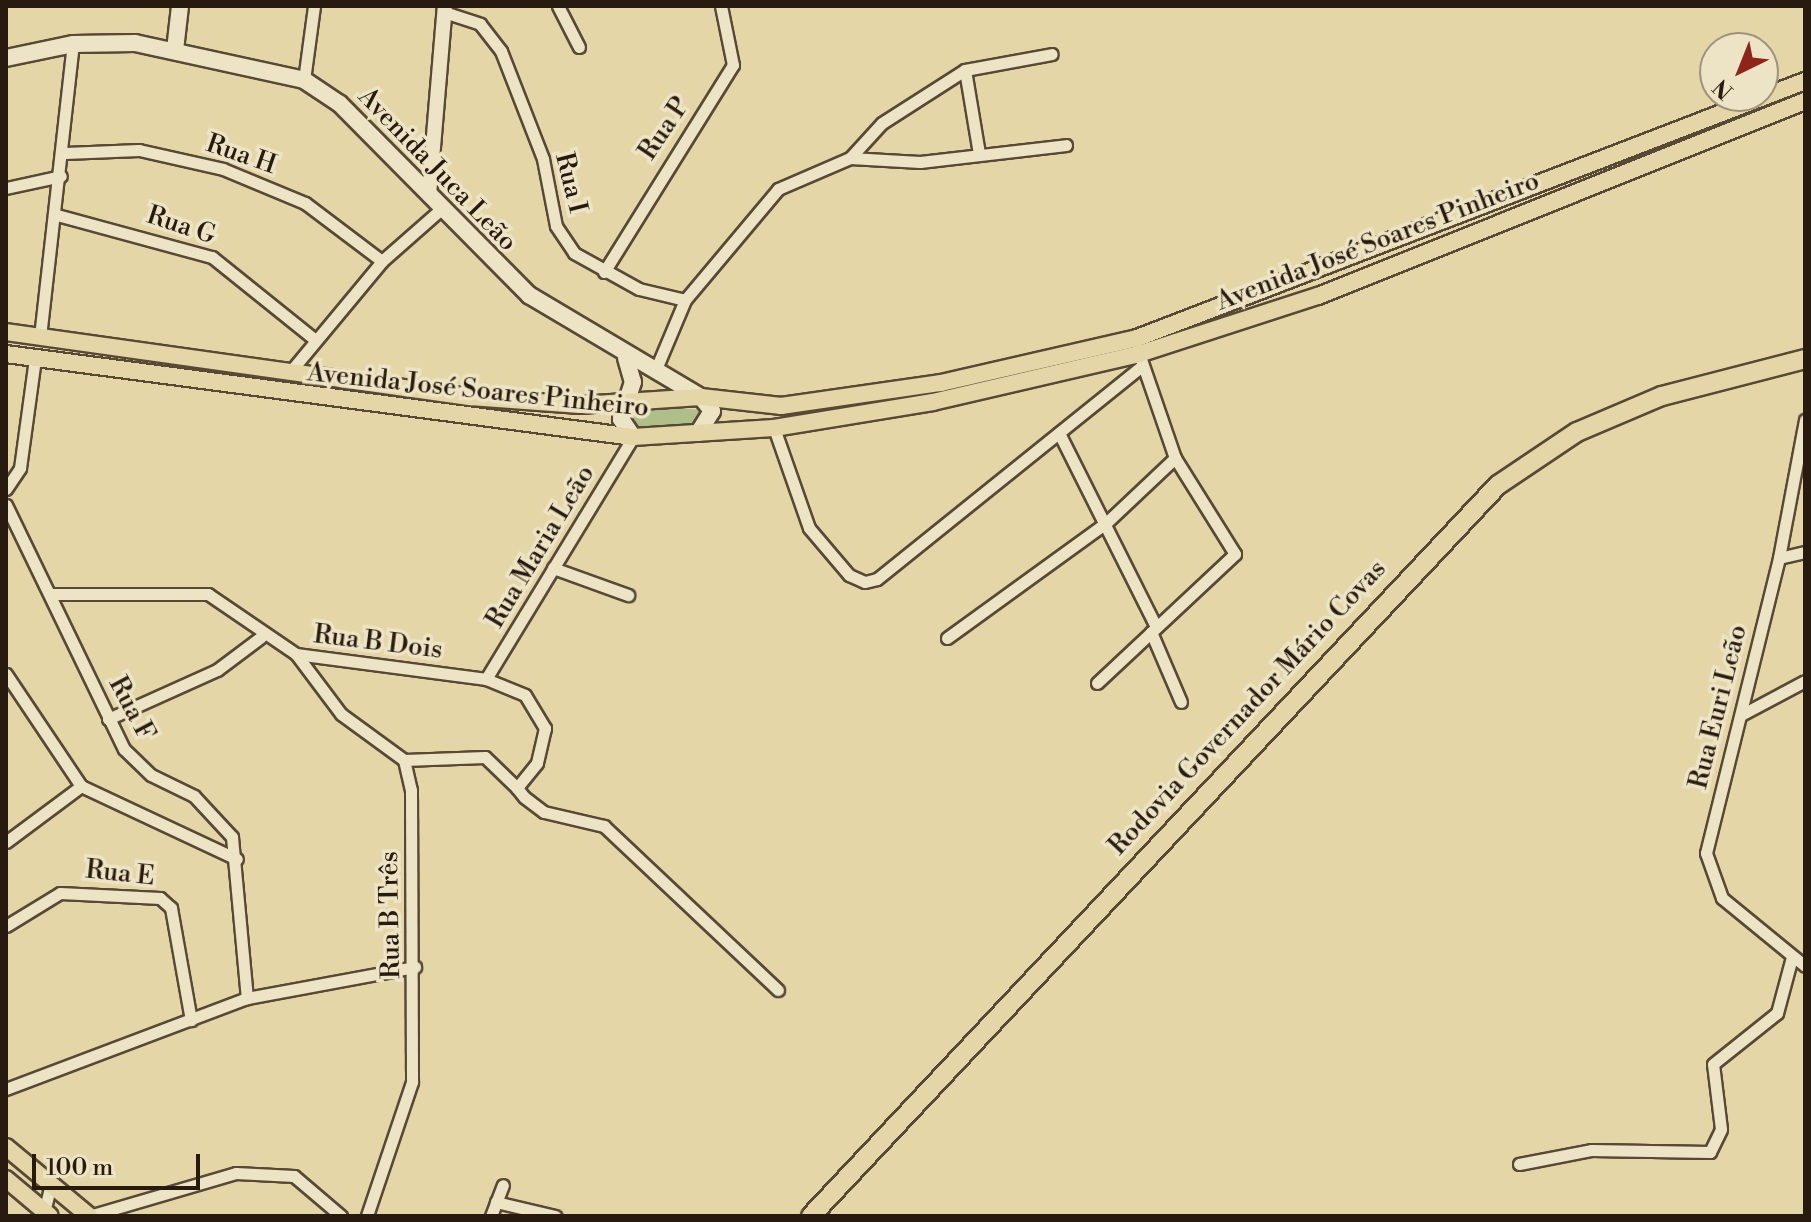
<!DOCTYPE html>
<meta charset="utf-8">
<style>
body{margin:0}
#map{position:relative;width:1811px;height:1222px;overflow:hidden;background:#e4d6a6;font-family:"Libre Bodoni",serif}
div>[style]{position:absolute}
.green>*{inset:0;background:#afbf8a}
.roads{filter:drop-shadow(2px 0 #574935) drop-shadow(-2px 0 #574935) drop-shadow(0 2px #574935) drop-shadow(0 -2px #574935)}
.minor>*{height:11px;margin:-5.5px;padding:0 5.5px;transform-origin:5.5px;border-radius:5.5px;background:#ede4c5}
.tertiary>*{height:14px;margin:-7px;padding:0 7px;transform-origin:7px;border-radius:7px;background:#ede4c5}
.secondary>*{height:16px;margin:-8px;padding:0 8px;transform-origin:8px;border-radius:8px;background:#ede4c5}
.primary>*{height:16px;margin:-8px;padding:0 8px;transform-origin:8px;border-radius:8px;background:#e4d6a6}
.trunk>*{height:18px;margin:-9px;padding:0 9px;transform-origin:9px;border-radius:9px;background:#e4d6a6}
span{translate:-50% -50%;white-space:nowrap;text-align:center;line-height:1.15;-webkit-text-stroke:7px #ede4c5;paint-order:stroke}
.street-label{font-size:26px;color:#281a0f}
.frame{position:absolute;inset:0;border:8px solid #281a0f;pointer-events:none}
.north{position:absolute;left:1699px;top:32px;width:80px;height:80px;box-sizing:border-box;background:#ede4c5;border:2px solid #9e937c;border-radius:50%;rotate:223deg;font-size:22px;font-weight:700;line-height:32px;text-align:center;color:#281a0f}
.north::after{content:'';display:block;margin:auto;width:28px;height:36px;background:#8f2418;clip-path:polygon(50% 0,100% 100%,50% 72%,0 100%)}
.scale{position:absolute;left:32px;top:1154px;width:168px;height:36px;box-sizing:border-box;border:4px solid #281a0f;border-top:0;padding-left:10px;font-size:24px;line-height:28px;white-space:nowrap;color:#281a0f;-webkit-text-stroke:6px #ede4c5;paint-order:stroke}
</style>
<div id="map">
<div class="green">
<div style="clip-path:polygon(636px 405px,703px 410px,705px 413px,698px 426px,640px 430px,632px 420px)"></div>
</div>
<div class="roads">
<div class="minor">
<div style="left:558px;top:6px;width:46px;rotate:62.9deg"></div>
<div style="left:444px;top:12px;width:38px;rotate:18deg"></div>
<div style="left:480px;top:24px;width:34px;rotate:52deg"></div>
<div style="left:501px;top:51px;width:116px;rotate:68.7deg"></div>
<div style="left:543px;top:159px;width:68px;rotate:79deg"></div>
<div style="left:556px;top:226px;width:32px;rotate:56deg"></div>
<div style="left:574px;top:253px;width:74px;rotate:29deg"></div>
<div style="left:639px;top:289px;width:47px;rotate:13.4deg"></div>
<div style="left:685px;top:300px;width:75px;rotate:112.8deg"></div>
<div style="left:965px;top:70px;width:85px;rotate:80.5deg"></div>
<div style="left:304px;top:80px;width:75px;rotate:-82.3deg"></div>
<div style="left:65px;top:153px;width:74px;rotate:-2.3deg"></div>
<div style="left:139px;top:150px;width:86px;rotate:12.7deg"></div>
<div style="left:223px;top:169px;width:89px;rotate:22.5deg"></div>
<div style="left:305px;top:203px;width:96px;rotate:37deg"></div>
<div style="left:850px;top:158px;width:70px;rotate:3.3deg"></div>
<div style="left:920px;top:162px;width:147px;rotate:-6.6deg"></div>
<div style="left:6px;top:188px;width:56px;rotate:-12.3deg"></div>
<div style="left:57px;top:215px;width:161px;rotate:15.2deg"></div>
<div style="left:212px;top:257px;width:131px;rotate:38.8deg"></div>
<div style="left:604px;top:272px;width:244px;rotate:-58.1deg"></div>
<div style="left:733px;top:65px;width:60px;rotate:-101.5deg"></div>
<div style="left:685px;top:300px;width:145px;rotate:-50deg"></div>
<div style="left:778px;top:189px;width:78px;rotate:-23.3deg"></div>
<div style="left:850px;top:158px;width:47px;rotate:-47.6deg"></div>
<div style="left:882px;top:123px;width:98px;rotate:-32.6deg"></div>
<div style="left:965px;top:70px;width:88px;rotate:-10.4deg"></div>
<div style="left:40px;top:337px;width:295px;rotate:-83.6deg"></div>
<div style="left:290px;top:372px;width:144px;rotate:-50.3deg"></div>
<div style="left:382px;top:261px;width:79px;rotate:-41.4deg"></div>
<div style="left:1805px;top:420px;width:140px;rotate:100.7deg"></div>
<div style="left:1779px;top:558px;width:304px;rotate:103.9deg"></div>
<div style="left:1706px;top:853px;width:48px;rotate:70.4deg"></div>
<div style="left:1722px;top:898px;width:107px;rotate:39.3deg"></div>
<div style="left:774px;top:428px;width:106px;rotate:70.7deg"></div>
<div style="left:809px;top:528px;width:62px;rotate:49.6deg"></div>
<div style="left:849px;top:575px;width:17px;rotate:24deg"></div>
<div style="left:865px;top:582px;width:12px;rotate:-14deg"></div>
<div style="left:877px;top:579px;width:341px;rotate:-38.8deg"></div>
<div style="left:1059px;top:433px;width:217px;rotate:63.4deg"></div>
<div style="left:6px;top:489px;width:25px;rotate:-56deg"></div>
<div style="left:20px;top:468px;width:111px;rotate:-82.2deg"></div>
<div style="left:6px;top:505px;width:271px;rotate:64.2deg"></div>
<div style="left:124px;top:749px;width:37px;rotate:44deg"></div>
<div style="left:151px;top:775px;width:48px;rotate:26deg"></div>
<div style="left:194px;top:796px;width:56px;rotate:47.2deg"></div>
<div style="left:232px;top:837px;width:162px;rotate:84.7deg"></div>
<div style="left:1779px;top:558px;width:27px;rotate:-13deg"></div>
<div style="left:553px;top:568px;width:80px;rotate:19.8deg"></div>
<div style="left:52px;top:594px;width:156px"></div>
<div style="left:208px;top:594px;width:107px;rotate:34.3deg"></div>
<div style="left:296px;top:654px;width:192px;rotate:7.5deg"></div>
<div style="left:486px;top:679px;width:42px;rotate:22.3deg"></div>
<div style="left:525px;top:695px;width:39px;rotate:59deg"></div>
<div style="left:545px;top:728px;width:36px;rotate:103deg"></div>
<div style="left:537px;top:763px;width:32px;rotate:129deg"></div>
<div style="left:517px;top:788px;width:11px;rotate:52deg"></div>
<div style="left:524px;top:797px;width:25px;rotate:37deg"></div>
<div style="left:544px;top:812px;width:62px;rotate:13.1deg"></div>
<div style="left:604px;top:826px;width:239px;rotate:43.3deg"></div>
<div style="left:1151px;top:632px;width:76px;rotate:66.8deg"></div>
<div style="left:947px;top:638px;width:196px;rotate:-35.9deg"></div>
<div style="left:1106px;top:523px;width:95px;rotate:-43.3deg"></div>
<div style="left:296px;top:654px;width:75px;rotate:53.1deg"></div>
<div style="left:341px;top:714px;width:78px;rotate:36.1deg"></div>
<div style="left:404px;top:760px;width:31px;rotate:77deg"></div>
<div style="left:411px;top:790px;width:292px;rotate:89.8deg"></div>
<div style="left:412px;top:1082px;width:141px;rotate:108.6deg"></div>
<div style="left:6px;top:674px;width:135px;rotate:56.2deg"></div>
<div style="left:81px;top:786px;width:172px;rotate:25.1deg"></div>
<div style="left:486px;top:679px;width:283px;rotate:-58.7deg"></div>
<div style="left:1097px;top:683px;width:189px;rotate:-43.1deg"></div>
<div style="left:1235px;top:554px;width:113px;rotate:-122deg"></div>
<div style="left:1175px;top:458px;width:105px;rotate:-109deg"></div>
<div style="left:1741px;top:715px;width:72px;rotate:-28deg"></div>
<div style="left:108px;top:719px;width:120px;rotate:-24.2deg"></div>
<div style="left:217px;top:670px;width:55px;rotate:-36.9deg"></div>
<div style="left:404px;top:760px;width:81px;rotate:-2.1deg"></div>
<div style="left:485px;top:757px;width:45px;rotate:44.1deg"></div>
<div style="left:6px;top:842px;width:94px;rotate:-36.7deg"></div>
<div style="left:6px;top:926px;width:63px;rotate:-31.4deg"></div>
<div style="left:60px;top:893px;width:100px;rotate:2.9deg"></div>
<div style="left:160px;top:898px;width:15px;rotate:42deg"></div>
<div style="left:171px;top:908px;width:114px;rotate:79.9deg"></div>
<div style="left:6px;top:1089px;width:258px;rotate:-20.7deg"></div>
<div style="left:247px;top:998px;width:171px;rotate:-10.5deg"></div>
<div style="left:1519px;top:1164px;width:73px;rotate:-11deg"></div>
<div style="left:1591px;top:1150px;width:119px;rotate:1deg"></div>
<div style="left:1710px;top:1152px;width:25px;rotate:-64deg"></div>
<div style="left:1721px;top:1129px;width:65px;rotate:-97deg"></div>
<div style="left:1713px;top:1064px;width:82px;rotate:-38.6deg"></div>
<div style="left:1777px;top:1013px;width:58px;rotate:-75deg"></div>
<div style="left:496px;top:1202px;width:61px;rotate:13.3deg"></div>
<div style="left:43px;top:1216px;width:33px;rotate:-76deg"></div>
<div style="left:89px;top:1216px;width:153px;rotate:-16.3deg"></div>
<div style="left:236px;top:1173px;width:58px;rotate:3deg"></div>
<div style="left:294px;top:1176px;width:62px;rotate:40.4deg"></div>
<div style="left:491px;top:1216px;width:33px;rotate:-69deg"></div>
</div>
<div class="tertiary">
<div style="left:429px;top:195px;width:190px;rotate:-85.2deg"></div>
</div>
<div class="secondary">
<div style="left:175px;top:50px;width:44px;rotate:-83.5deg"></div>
<div style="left:6px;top:58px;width:68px;rotate:-11.8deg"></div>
<div style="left:73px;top:44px;width:62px;rotate:-0.9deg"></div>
<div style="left:135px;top:43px;width:173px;rotate:12.3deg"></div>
<div style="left:304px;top:80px;width:43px;rotate:33.7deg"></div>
<div style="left:340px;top:104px;width:269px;rotate:45.3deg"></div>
<div style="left:529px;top:295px;width:200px;rotate:30.7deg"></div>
<div style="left:701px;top:397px;width:18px;rotate:52deg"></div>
<div style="left:712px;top:411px;width:26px;rotate:122deg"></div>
<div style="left:626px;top:358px;width:25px;rotate:74deg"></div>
<div style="left:633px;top:382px;width:39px;rotate:108deg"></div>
<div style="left:621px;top:419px;width:22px;rotate:56deg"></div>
</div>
<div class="primary">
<div style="left:6px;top:332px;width:469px;rotate:8deg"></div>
<div style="left:470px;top:397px;width:110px;rotate:4.2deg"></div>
<div style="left:580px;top:405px;width:121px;rotate:-3.8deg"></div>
<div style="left:701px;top:397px;width:81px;rotate:6.4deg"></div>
<div style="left:781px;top:406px;width:162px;rotate:-8.2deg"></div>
<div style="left:941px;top:383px;width:201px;rotate:-12.9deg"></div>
<div style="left:1137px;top:338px;width:716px;rotate:-21.04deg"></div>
<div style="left:6px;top:354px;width:632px;rotate:7.54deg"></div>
<div style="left:633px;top:437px;width:141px;rotate:-3.7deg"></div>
<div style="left:774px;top:428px;width:161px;rotate:-9.3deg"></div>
<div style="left:933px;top:402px;width:212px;rotate:-13.1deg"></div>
<div style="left:1139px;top:354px;width:188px;rotate:-18deg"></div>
<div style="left:1318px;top:296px;width:525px;rotate:-21.82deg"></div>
<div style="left:6px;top:1147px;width:108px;rotate:39.7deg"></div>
<div style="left:6px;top:1179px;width:57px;rotate:40.1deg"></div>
</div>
<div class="trunk">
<div style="left:811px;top:1216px;width:1003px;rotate:-46.78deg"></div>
<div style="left:1498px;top:485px;width:95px;rotate:-33.9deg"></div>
<div style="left:1577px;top:432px;width:92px;rotate:-23deg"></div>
<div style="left:1662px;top:396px;width:148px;rotate:-14.5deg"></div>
</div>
</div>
<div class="street-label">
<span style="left:665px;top:129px;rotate:-56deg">Rua P</span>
<span style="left:241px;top:155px;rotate:19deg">Rua H</span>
<span style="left:437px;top:170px;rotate:46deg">Avenida Juca Leão</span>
<span style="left:570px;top:183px;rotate:76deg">Rua I</span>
<span style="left:181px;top:226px;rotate:18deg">Rua G</span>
<span style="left:1378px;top:242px;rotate:-21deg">Avenida José Soares Pinheiro</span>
<span style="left:478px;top:391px;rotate:6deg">Avenida José Soares Pinheiro</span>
<span style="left:541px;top:547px;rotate:-59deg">Rua Maria Leão</span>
<span style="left:378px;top:643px;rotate:7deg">Rua B Dois</span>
<span style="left:1719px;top:707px;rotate:-76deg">Rua Euri Leão</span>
<span style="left:1248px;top:708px;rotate:-47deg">Rodovia Governador Mário Covas</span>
<span style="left:131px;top:709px;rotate:62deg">Rua F</span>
<span style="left:120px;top:874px;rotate:6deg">Rua E</span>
<span style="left:391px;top:915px;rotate:-91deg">Rua B Três</span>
</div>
<div class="frame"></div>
<div class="north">N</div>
<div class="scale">100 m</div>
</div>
